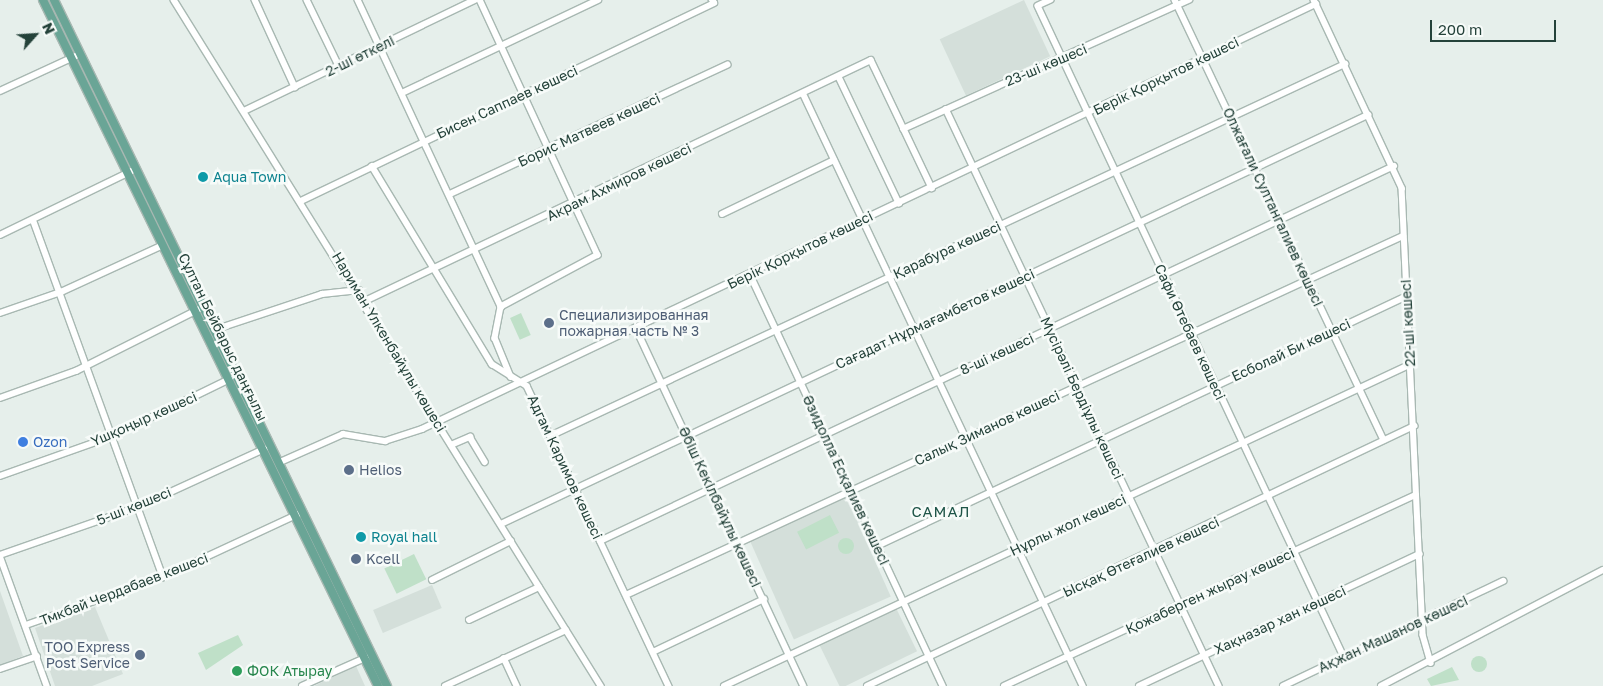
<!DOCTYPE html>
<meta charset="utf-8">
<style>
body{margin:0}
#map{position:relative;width:1603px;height:686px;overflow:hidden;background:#e6efeb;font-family:"Golos Text",sans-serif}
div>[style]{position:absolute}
.built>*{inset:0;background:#d4dfda;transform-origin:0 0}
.green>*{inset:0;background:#bfe0c8;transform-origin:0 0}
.round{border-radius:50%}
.roads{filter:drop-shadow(1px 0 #a8b8b2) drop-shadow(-1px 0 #a8b8b2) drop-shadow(0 1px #a8b8b2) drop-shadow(0 -1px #a8b8b2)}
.minor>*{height:5.5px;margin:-2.75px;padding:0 2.75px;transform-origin:2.75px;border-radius:2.75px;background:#fff}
.major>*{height:8px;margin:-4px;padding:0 4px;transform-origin:4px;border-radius:4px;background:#6aa596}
.dots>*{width:14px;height:14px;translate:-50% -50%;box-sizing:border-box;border:2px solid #f7fbf9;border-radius:50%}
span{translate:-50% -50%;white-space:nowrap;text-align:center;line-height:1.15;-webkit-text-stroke:5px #f7fbf9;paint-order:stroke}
.street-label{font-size:14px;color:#24423a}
.culture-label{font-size:14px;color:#0d838f}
.left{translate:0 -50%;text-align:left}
.service-label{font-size:14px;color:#4e5e75}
.right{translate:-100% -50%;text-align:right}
.shop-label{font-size:14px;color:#366cbe}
.leisure-label{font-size:14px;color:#27864d}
.neighbourhood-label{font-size:15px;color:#1f5548;letter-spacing:1px}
.north{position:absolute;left:10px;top:10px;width:50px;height:50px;-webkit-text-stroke:4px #f7fbf9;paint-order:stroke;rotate:64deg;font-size:14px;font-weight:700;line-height:20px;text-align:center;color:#24423a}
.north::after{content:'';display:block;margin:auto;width:18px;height:22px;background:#24423a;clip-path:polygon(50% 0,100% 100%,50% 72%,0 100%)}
.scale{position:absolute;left:1430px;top:20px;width:126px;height:22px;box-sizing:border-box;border:2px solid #24423a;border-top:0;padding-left:6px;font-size:15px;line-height:18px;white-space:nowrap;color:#24423a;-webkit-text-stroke:4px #f7fbf9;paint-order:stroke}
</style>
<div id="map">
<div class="built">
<div style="left:1024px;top:0;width:62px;height:93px;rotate:65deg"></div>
<div style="left:846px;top:496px;width:110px;height:106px;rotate:66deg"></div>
<div style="left:432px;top:585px;width:25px;height:64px;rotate:67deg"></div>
<div style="clip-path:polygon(0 591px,23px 656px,0 665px)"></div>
<div style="clip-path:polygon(95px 607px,123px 674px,92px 686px,55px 686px,35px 628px)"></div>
<div style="left:896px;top:608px;width:48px;height:85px;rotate:64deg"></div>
<div style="clip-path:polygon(356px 666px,365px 686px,314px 686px)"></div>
</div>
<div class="green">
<div style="left:521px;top:313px;width:24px;height:12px;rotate:66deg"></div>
<div style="left:830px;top:515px;width:20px;height:37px;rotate:63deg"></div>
<div class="round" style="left:838px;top:538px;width:16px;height:16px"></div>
<div style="left:414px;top:554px;width:28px;height:33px;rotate:64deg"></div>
<div style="clip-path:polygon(238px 635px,243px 645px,206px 670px,198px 653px)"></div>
<div class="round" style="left:1471px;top:656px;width:16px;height:16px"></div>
<div style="clip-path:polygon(1452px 667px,1459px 680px,1431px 686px,1427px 679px)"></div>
</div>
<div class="roads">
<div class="minor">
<div style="left:174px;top:0;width:808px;rotate:58.1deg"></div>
<div style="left:255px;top:0;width:96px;rotate:65.3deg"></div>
<div style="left:307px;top:0;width:73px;rotate:64.1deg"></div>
<div style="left:358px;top:0;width:339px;rotate:65deg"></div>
<div style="left:501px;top:307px;width:32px;rotate:101deg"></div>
<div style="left:495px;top:338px;width:42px;rotate:67.7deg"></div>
<div style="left:480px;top:0;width:281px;rotate:65.2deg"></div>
<div style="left:598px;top:255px;width:110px;rotate:151.8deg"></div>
<div style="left:1051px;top:0;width:14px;rotate:155deg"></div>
<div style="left:1038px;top:6px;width:719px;rotate:64.82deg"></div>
<div style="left:1175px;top:0;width:487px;rotate:64.6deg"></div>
<div style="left:1314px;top:0;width:208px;rotate:64.9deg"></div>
<div style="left:1402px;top:188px;width:447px;rotate:87.3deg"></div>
<div style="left:1423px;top:635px;width:29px;rotate:74deg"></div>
<div style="left:839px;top:77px;width:140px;rotate:64.5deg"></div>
<div style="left:0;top:91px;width:88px;rotate:-24.8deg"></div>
<div style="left:402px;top:93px;width:217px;rotate:-25.4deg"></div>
<div style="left:803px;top:93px;width:656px;rotate:64.72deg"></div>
<div style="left:946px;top:109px;width:638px;rotate:64.68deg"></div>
<div style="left:244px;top:111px;width:256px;rotate:-25.7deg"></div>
<div style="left:903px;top:129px;width:314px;rotate:-24.3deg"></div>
<div style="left:372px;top:166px;width:232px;rotate:58.8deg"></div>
<div style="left:492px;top:364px;width:41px;rotate:32.2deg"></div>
<div style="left:527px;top:386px;width:332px;rotate:64.7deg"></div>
<div style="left:450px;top:194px;width:306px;rotate:-25deg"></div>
<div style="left:301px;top:201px;width:458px;rotate:-25.6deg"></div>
<div style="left:714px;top:3px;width:4px;rotate:-124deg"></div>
<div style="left:722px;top:214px;width:124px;rotate:-25.7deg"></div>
<div style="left:34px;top:222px;width:378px;rotate:70deg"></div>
<div style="left:0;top:235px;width:151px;rotate:-25.9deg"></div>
<div style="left:750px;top:274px;width:455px;rotate:64.9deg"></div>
<div style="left:365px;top:301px;width:560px;rotate:-25.47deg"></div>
<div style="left:871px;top:60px;width:142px;rotate:64.5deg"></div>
<div style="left:0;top:313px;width:65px;rotate:-19deg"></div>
<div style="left:61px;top:292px;width:112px;rotate:-24.7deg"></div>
<div style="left:636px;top:328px;width:395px;rotate:64.9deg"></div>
<div style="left:214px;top:330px;width:114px;rotate:-18.4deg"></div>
<div style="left:322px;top:294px;width:37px;rotate:-6deg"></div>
<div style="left:0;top:398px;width:81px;rotate:-19.6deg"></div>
<div style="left:76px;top:371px;width:142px;rotate:-26.7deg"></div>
<div style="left:550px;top:436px;width:878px;rotate:-25.08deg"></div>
<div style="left:451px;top:445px;width:21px;rotate:-23deg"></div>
<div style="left:470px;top:437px;width:29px;rotate:59deg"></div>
<div style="left:278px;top:463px;width:71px;rotate:-24deg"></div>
<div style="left:343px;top:434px;width:43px;rotate:9.5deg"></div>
<div style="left:385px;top:441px;width:39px;rotate:-18deg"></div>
<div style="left:422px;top:429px;width:990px;rotate:-25.43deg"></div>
<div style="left:0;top:476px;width:120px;rotate:-19.5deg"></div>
<div style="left:113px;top:436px;width:130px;rotate:-26deg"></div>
<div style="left:501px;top:524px;width:959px;rotate:-25.26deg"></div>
<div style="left:600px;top:541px;width:878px;rotate:-25.28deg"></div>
<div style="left:877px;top:546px;width:586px;rotate:-25.25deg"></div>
<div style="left:0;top:555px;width:146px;rotate:-19.2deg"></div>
<div style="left:138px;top:507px;width:139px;rotate:-24.7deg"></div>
<div style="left:0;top:556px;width:138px;rotate:70.1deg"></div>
<div style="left:432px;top:580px;width:88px;rotate:-26.3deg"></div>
<div style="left:626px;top:595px;width:856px;rotate:-24.8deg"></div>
<div style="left:469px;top:620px;width:77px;rotate:-25.2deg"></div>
<div style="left:26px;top:625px;width:145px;rotate:-19.3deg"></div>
<div style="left:163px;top:577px;width:154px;rotate:-24.9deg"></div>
<div style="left:653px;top:652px;width:123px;rotate:-25.5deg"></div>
<div style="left:504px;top:658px;width:31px;rotate:65deg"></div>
<div style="left:0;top:669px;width:39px;rotate:-19deg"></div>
<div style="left:302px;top:686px;width:71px;rotate:-24deg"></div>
<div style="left:445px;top:686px;width:133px;rotate:-24.8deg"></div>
<div style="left:724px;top:686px;width:759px;rotate:-25.11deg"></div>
<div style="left:867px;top:686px;width:606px;rotate:-25.42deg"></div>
<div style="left:1004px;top:686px;width:454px;rotate:-24.9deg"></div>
<div style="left:1139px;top:686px;width:310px;rotate:-25.2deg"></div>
<div style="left:1283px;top:686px;width:244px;rotate:-25.5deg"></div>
<div style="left:1381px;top:686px;width:250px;rotate:-27.6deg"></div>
</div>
<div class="major">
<div style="left:43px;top:0;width:763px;rotate:63.97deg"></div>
<div style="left:54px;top:0;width:763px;rotate:64.11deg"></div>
</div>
</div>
<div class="dots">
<div style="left:203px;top:177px;background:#0f9aa8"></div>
<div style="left:549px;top:323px;background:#5c6f8a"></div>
<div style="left:23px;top:442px;background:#3f7fe0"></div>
<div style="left:349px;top:470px;background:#5c6f8a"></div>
<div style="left:361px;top:537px;background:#0f9aa8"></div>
<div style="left:356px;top:559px;background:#5c6f8a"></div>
<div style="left:140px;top:655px;background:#5c6f8a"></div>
<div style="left:237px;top:671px;background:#2e9e5b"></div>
</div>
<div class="street-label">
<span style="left:360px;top:56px;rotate:-26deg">2-ші өткелі</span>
<span style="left:1046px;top:65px;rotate:-23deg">23-шi көшесi</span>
<span style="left:1166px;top:76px;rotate:-26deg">Берік Қорқытов көшесі</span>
<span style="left:507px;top:102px;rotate:-25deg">Бисен Саппаев көшесі</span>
<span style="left:589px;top:130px;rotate:-25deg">Борис Матвеев көшесі</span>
<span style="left:619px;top:182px;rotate:-26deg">Акрам Ахмиров көшесі</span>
<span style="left:1273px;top:207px;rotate:65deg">Олжағали Султангалиев көшесі</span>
<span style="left:800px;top:250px;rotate:-26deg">Берік Қорқытов көшесі</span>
<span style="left:947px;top:250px;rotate:-25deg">Қарабура көшесі</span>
<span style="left:935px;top:319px;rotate:-25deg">Сағадат Нұрмағамбетов көшесі</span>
<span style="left:1408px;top:323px;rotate:-93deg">22-ші көшесі</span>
<span style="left:1190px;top:332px;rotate:65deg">Сафи Өтебаев көшесі</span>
<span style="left:223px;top:337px;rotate:64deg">Сұлтан Бейбарыс даңғылы</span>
<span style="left:389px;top:342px;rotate:59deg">Нариман Үлкенбайұлы көшесі</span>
<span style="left:1291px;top:350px;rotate:-25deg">Есболай Би көшесі</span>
<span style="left:997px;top:354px;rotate:-25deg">8-шi көшесi</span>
<span style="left:1082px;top:398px;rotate:65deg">Мүсірәлі Бердіұлы көшесі</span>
<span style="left:144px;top:419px;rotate:-24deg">Үшқоңыр көшесі</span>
<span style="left:987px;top:428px;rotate:-25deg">Салық Зиманов көшесі</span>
<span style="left:565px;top:467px;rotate:65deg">Адгам Каримов көшесі</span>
<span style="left:846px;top:480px;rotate:65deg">Әзидолла Есқалиев көшесі</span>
<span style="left:134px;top:506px;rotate:-22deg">5-ші көшесі</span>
<span style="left:720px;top:507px;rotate:65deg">Әбіш Кекілбайұлы көшесі</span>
<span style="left:1068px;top:525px;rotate:-25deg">Нұрлы жол көшесі</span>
<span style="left:1141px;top:557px;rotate:-25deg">Ысқақ Өтеғалиев көшесі</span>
<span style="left:124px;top:589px;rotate:-21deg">Тмкбай Чердабаев көшесі</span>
<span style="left:1210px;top:591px;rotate:-25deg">Қожаберген жырау көшесі</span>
<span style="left:1280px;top:620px;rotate:-25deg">Хақназар хан көшесі</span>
<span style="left:1393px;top:634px;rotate:-25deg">Ақжан Машанов көшесі</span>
</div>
<div class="culture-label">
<span class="left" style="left:213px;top:177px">Aqua Town</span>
<span class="left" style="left:371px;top:537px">Royal hall</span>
</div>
<div class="service-label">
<span class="left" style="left:559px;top:323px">Специализированная<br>пожарная часть № 3</span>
<span class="left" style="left:359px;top:470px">Helios</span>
<span class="left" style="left:366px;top:559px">Kcell</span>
<span class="right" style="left:130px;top:655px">ТОО Express<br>Post Service</span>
</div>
<div class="shop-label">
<span class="left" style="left:33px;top:442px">Ozon</span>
</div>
<div class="leisure-label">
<span class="left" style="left:247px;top:671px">ФОК Атырау</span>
</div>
<div class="neighbourhood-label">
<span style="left:941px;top:512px">САМАЛ</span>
</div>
<div class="north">N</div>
<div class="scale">200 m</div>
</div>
